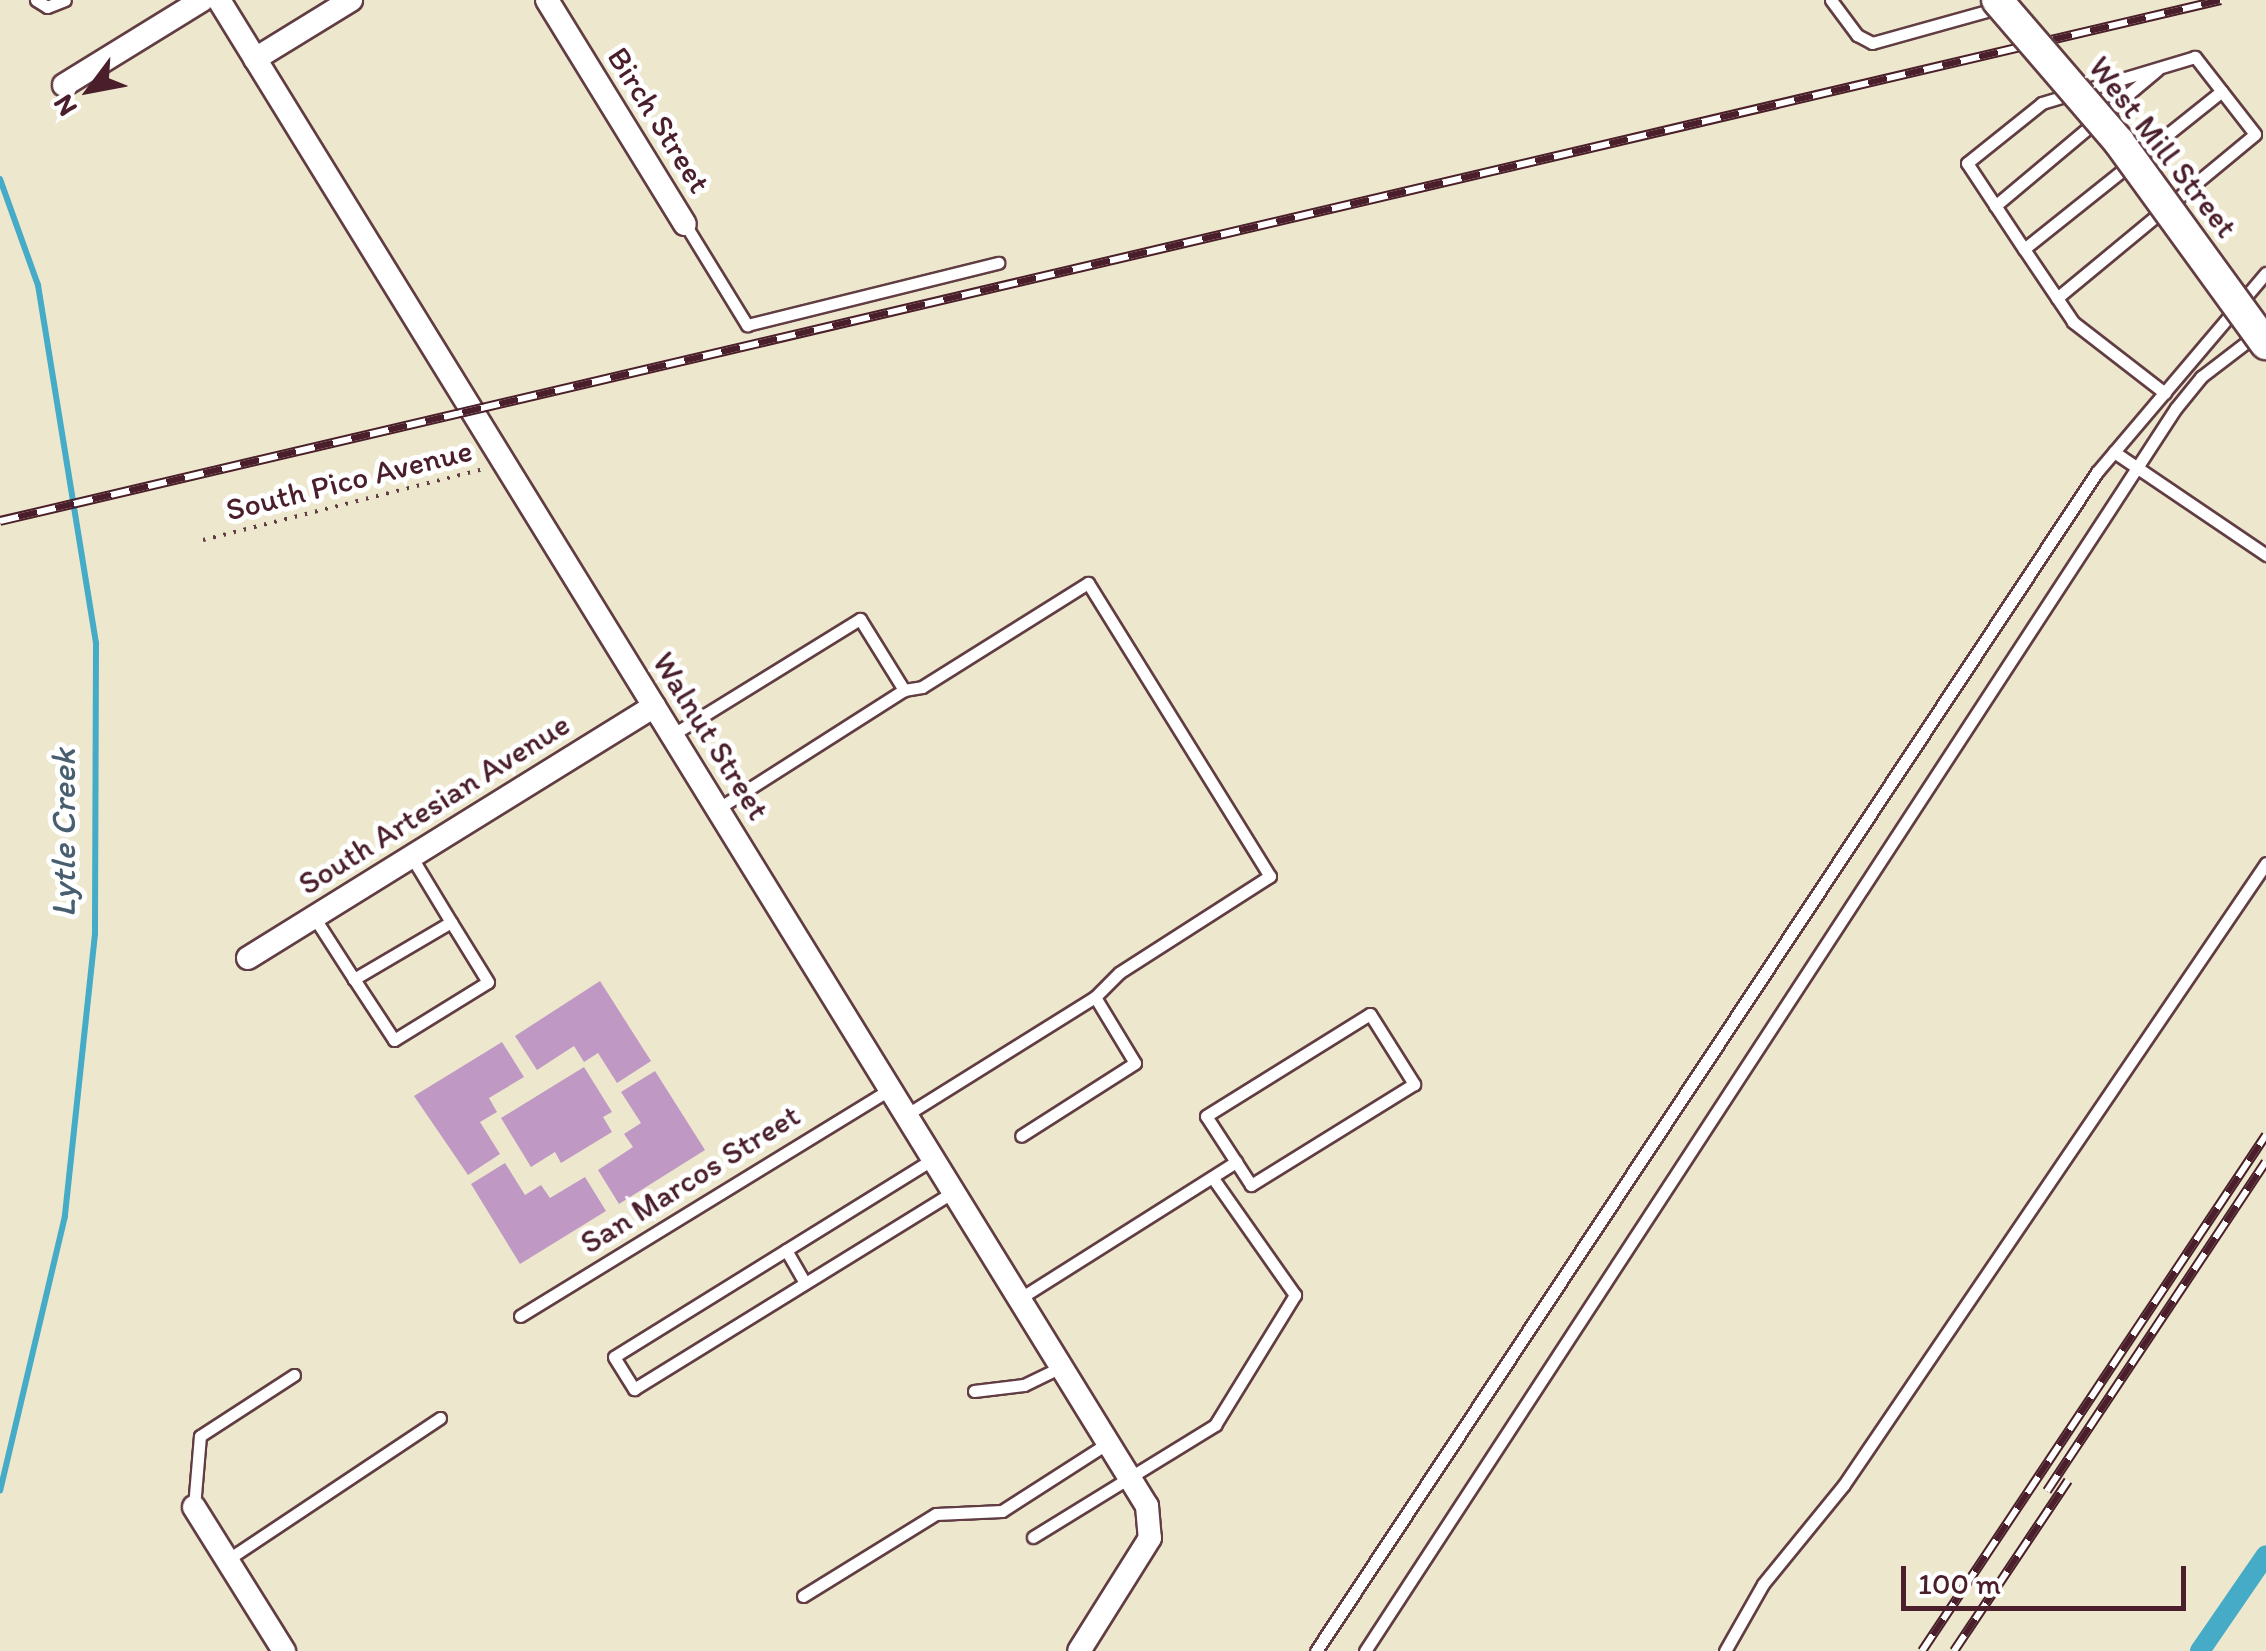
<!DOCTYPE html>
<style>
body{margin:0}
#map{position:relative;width:2266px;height:1651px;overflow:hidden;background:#ede8cd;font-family:Itim,sans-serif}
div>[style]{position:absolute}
.stream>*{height:6px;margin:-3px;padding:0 3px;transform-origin:3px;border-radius:3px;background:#46abc6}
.canal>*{height:20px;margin:-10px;padding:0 10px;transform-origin:10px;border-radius:10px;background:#46abc6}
.building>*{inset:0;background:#bf99c3}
.path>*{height:4px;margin-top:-2px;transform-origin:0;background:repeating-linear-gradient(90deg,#623d43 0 2.5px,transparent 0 10.5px)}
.roads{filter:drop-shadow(2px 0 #623d43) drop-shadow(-2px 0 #623d43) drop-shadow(0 2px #623d43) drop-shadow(0 -2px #623d43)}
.service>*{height:11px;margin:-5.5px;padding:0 5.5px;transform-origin:5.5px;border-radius:5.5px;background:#fff}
.minor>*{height:22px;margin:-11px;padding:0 11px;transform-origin:11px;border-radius:11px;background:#fff}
.rail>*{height:10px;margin-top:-5px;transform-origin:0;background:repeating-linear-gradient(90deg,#fff 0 19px,#4a1f2b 0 38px);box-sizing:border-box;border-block:2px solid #4a1f2b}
.bridges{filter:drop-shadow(2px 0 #623d43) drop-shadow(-2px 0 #623d43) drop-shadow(0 2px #623d43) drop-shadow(0 -2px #623d43)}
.secondary-bridge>*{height:30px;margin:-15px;padding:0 15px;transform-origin:15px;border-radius:15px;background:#fff}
span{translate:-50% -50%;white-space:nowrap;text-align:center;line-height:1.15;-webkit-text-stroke:10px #fff;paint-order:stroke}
.street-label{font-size:32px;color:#4a1f2b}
.water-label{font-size:35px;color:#485e71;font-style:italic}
.north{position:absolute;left:40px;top:40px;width:100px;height:100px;-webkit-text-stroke:8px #fff;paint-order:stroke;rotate:238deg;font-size:28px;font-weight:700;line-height:40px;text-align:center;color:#4a1f2b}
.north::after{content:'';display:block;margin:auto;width:35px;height:45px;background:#4a1f2b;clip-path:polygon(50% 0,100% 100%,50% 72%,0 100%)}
.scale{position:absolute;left:1901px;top:1566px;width:285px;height:45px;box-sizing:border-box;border:5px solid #4a1f2b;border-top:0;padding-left:12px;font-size:30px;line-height:35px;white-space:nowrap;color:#4a1f2b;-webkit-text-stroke:8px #fff;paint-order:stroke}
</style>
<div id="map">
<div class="stream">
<div style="left:0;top:179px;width:113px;rotate:70.3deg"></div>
<div style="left:38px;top:285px;width:363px;rotate:80.8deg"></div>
<div style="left:96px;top:643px;width:291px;rotate:90.2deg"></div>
<div style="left:95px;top:934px;width:284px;rotate:96.1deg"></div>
<div style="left:65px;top:1216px;width:282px;rotate:103.3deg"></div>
</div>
<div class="canal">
<div style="left:2200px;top:1651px;width:116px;rotate:-55.5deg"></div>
</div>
<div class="building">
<div style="clip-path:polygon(600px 981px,651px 1061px,617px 1083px,598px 1053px,584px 1062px,574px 1046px,537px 1070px,515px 1036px)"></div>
<div style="clip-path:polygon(502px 1042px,524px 1077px,489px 1098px,497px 1112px,480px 1122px,500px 1154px,468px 1175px,414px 1096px)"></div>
<div style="clip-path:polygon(584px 1067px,612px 1112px,603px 1117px,612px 1132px,561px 1163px,555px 1152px,531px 1167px,501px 1118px)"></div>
<div style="clip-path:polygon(655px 1071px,705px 1150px,619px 1204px,598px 1170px,633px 1147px,624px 1134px,641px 1123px,621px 1092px)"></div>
<div style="clip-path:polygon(505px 1163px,525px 1195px,541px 1185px,550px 1198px,585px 1177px,606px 1211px,520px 1264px,471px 1184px)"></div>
</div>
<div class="path">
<div style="left:203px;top:540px;width:290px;rotate:-14.2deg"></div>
</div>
<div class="roads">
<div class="service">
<div style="left:36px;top:0;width:13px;rotate:32deg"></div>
<div style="left:47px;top:7px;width:19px;rotate:-21deg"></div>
<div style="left:1831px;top:0;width:44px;rotate:53.4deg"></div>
<div style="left:1857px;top:35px;width:17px;rotate:28deg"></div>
<div style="left:1872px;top:43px;width:123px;rotate:-15.6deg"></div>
<div style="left:1995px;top:206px;width:212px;rotate:-40deg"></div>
<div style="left:685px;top:224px;width:119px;rotate:58.5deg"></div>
<div style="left:747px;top:325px;width:259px;rotate:-13.9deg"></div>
<div style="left:2024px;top:249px;width:253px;rotate:-38.6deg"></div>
<div style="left:2057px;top:298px;width:257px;rotate:-39.6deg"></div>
<div style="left:2255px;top:134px;width:98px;rotate:-127.9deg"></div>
<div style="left:2195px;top:57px;width:160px;rotate:163.3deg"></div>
<div style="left:2042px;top:103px;width:96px;rotate:141.3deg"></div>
<div style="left:1967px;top:163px;width:103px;rotate:56.5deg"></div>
<div style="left:2024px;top:249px;width:59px;rotate:56deg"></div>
<div style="left:2057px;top:298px;width:29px;rotate:56deg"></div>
<div style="left:2073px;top:322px;width:116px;rotate:37.7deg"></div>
<div style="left:2114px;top:452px;width:184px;rotate:34.1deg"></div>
<div style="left:904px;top:690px;width:18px;rotate:-9deg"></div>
<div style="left:922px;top:687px;width:196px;rotate:-32.1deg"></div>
<div style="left:1088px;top:583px;width:345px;rotate:58.2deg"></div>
<div style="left:1270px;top:876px;width:179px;rotate:147.3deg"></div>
<div style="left:1119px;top:973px;width:34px;rotate:135deg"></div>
<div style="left:672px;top:735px;width:221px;rotate:-31.7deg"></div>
<div style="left:860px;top:619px;width:84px;rotate:58.2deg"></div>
<div style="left:904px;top:690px;width:222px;rotate:147.5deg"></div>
<div style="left:411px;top:856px;width:77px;rotate:58.8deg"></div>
<div style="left:314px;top:917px;width:74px;rotate:57.2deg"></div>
<div style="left:354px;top:979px;width:73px;rotate:56.7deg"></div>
<div style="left:394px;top:1040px;width:110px;rotate:-31.7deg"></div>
<div style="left:488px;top:982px;width:70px;rotate:-121.7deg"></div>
<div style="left:451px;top:922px;width:113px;rotate:149.6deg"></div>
<div style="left:1370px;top:1014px;width:83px;rotate:57.8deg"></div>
<div style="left:1414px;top:1084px;width:192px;rotate:148.2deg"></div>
<div style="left:1251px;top:1185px;width:82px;rotate:-123.1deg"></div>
<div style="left:1206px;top:1116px;width:193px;rotate:-31.9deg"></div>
<div style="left:906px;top:1115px;width:223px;rotate:-32deg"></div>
<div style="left:1095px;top:997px;width:77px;rotate:58.8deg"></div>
<div style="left:1135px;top:1063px;width:135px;rotate:147.4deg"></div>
<div style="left:933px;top:1159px;width:375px;rotate:148.2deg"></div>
<div style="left:614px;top:1357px;width:38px;rotate:58deg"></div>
<div style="left:634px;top:1389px;width:375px;rotate:-31.7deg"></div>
<div style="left:786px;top:1250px;width:38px;rotate:60deg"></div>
<div style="left:1019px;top:1299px;width:257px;rotate:-32.3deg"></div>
<div style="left:520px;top:1316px;width:434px;rotate:-31.5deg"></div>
<div style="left:974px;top:1391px;width:50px;rotate:-6.8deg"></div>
<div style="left:1024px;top:1385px;width:41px;rotate:-25.9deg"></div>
<div style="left:194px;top:1507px;width:71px;rotate:-85.2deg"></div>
<div style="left:200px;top:1436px;width:112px;rotate:-33deg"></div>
<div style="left:1033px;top:1537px;width:214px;rotate:-31.6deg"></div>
<div style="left:1215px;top:1425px;width:153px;rotate:-58.4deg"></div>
<div style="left:1295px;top:1295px;width:144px;rotate:-125.1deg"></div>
<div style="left:227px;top:1560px;width:256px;rotate:-33.7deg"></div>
<div style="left:803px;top:1596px;width:156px;rotate:-31.7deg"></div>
<div style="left:936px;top:1514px;width:66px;rotate:-2.6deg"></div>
<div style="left:1002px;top:1511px;width:126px;rotate:-32.7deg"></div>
<div style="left:1316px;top:1651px;width:1414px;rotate:-56.48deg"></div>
<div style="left:2097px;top:472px;width:261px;rotate:-49.7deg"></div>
<div style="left:1365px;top:1651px;width:1484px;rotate:-56.88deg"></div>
<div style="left:2176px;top:408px;width:40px;rotate:-51deg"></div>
<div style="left:2201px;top:377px;width:71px;rotate:-37.5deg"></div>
<div style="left:1725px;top:1651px;width:77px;rotate:-60.4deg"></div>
<div style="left:1763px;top:1584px;width:127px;rotate:-50.8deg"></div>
<div style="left:1843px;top:1486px;width:753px;rotate:-55.82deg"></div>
</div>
<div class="minor">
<div style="left:219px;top:0;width:1769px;rotate:58.36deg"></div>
<div style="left:1147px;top:1506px;width:32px;rotate:85deg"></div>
<div style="left:1150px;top:1538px;width:133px;rotate:122.1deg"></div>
<div style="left:547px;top:0;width:263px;rotate:58.4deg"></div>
<div style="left:255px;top:59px;width:113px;rotate:-31.6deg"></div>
<div style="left:64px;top:85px;width:162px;rotate:-31.6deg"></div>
<div style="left:248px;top:958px;width:478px;rotate:-31.8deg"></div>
<div style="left:194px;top:1507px;width:170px;rotate:58deg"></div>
</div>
</div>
<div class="rail">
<div style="left:0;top:521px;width:2281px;rotate:-13.2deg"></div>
<div style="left:2047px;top:1491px;width:395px;rotate:-56.4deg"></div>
<div style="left:1922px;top:1651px;width:620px;rotate:-56.31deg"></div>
<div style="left:1954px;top:1651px;width:205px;rotate:-56.2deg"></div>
</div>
<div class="bridges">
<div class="secondary-bridge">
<div style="left:1997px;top:0;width:187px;rotate:49.3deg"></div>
<div style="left:2119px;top:142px;width:250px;rotate:54deg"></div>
</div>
</div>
<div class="street-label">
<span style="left:659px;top:120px;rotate:58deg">Birch Street</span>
<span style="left:2163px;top:147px;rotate:52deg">West Mill Street</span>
<span style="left:349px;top:480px;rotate:-14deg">South Pico Avenue</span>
<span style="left:711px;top:736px;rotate:58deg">Walnut Street</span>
<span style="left:434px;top:804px;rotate:-32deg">South Artesian Avenue</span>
<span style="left:690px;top:1179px;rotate:-32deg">San Marcos Street</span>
</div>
<div class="water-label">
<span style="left:63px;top:833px;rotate:-90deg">Lytle Creek</span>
</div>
<div class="north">N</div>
<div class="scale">100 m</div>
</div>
